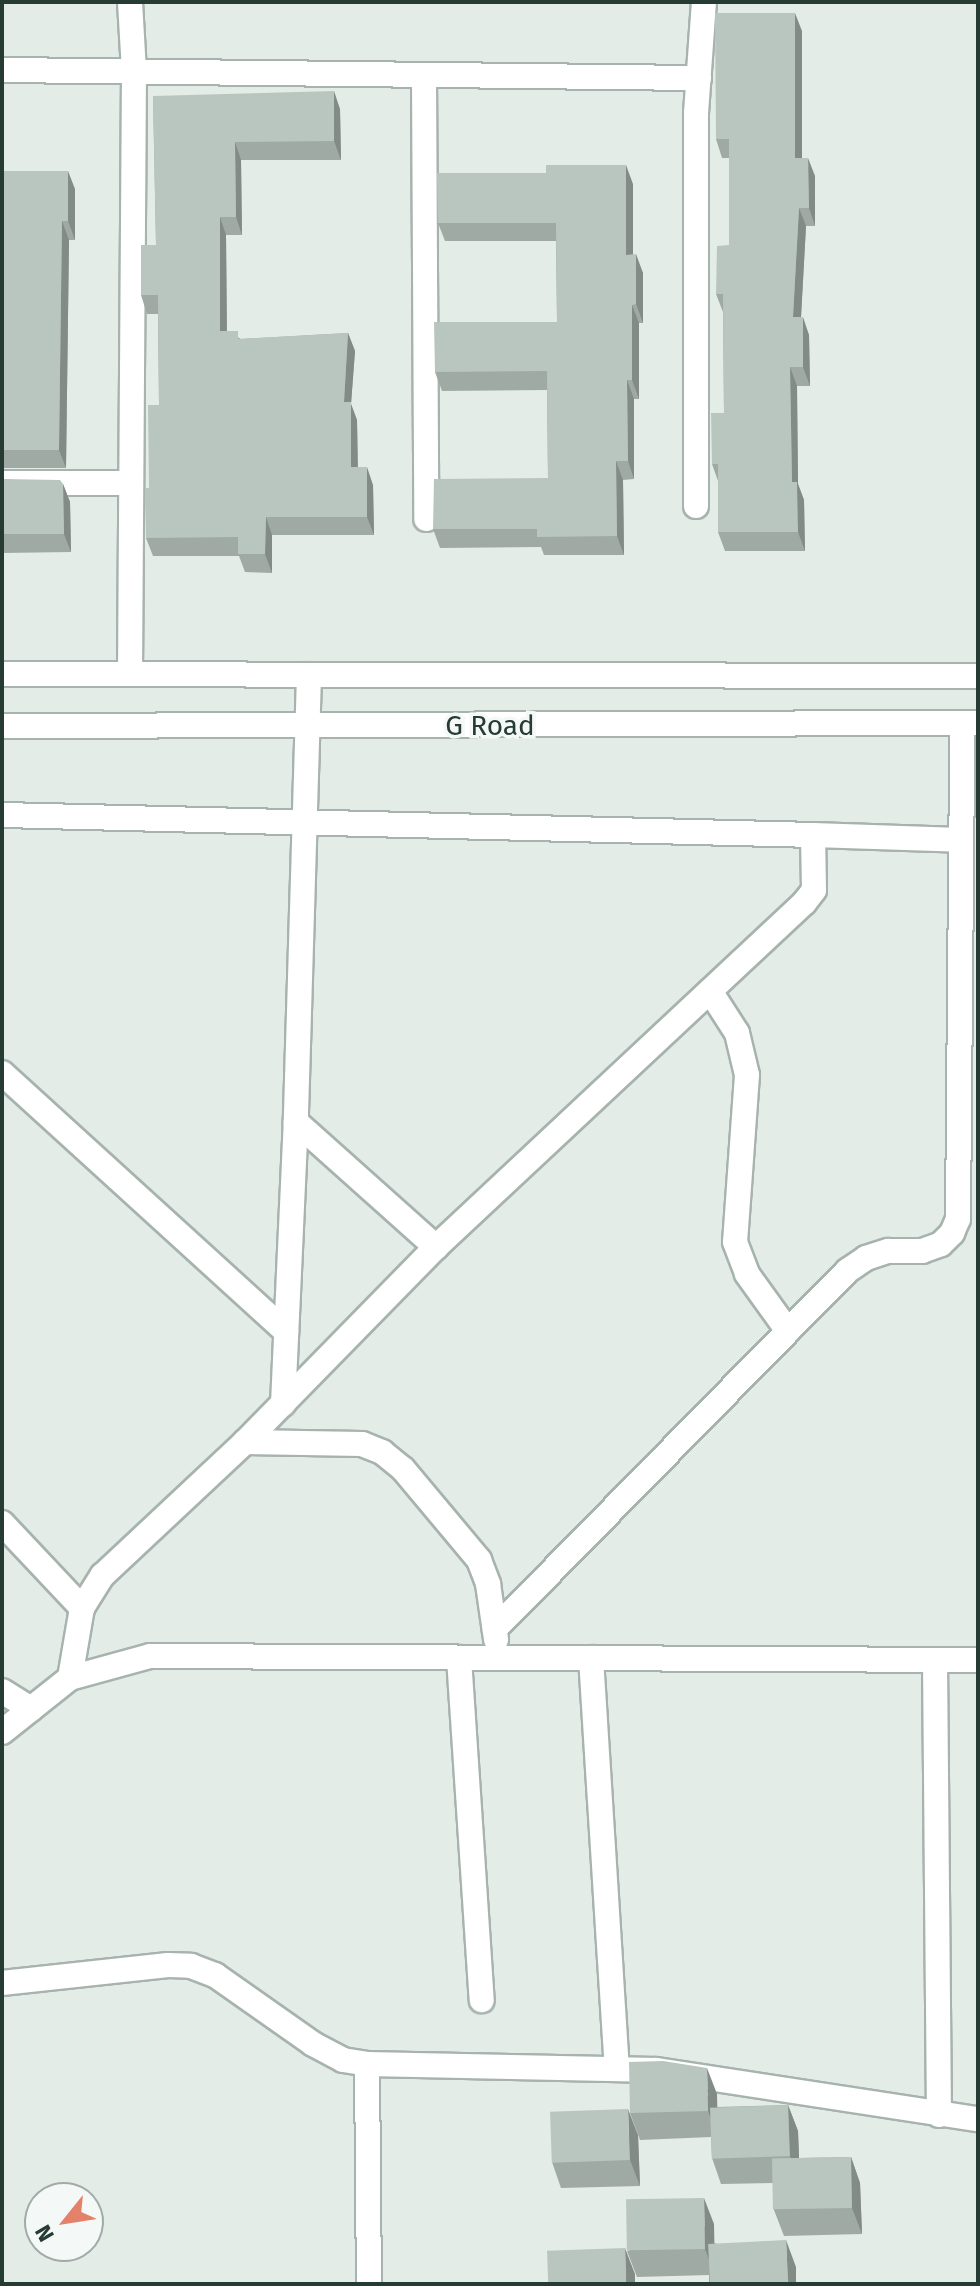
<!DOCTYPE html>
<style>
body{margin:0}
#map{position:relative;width:980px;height:2286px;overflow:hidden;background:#e4ece8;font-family:"Fira Sans",sans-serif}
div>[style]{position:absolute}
.roads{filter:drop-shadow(2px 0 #a7b3ae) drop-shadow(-2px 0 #a7b3ae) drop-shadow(0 2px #a7b3ae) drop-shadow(0 -2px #a7b3ae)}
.street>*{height:24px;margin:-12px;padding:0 12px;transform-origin:12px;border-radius:12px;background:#fff}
.secondary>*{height:24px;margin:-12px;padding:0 12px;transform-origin:12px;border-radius:12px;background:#fff}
.wall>*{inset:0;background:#9faaa5}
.shaded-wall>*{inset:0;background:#828b86}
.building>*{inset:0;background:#b9c6c0;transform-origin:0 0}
span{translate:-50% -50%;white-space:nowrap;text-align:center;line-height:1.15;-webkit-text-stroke:7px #f4f8f6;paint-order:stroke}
.street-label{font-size:28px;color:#253b34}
.frame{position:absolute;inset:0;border:4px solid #253b34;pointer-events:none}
.north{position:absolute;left:24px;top:2182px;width:80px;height:80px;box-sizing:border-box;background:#f4f8f6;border:2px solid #a1aca8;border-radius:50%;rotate:240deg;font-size:22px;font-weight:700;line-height:32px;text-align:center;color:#253b34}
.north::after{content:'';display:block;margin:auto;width:28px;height:36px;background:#e3816a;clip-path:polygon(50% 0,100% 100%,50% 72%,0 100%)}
</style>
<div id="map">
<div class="roads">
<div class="street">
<div style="left:130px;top:2px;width:69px;rotate:86.7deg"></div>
<div style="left:134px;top:71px;width:603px;rotate:90.38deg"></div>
<div style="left:2px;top:70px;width:697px;rotate:0.66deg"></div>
<div style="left:424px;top:75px;width:444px;rotate:89.7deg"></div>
<div style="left:2px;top:483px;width:129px"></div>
<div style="left:696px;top:506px;width:393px;rotate:-90deg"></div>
<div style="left:696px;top:113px;width:111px;rotate:-85.9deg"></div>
<div style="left:309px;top:675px;width:447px;rotate:91.7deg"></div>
<div style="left:296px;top:1122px;width:188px;rotate:41.8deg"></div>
<div style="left:2px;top:815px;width:811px;rotate:1.41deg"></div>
<div style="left:710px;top:991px;width:50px;rotate:57.3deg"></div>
<div style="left:737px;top:1033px;width:43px;rotate:76.6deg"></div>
<div style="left:747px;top:1075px;width:167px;rotate:94.1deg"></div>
<div style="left:735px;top:1242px;width:34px;rotate:69deg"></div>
<div style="left:747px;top:1274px;width:70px;rotate:54.3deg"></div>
<div style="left:2px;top:1073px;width:384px;rotate:42.3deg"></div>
<div style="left:283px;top:1404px;width:282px;rotate:-87.4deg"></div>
<div style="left:245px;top:1442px;width:117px;rotate:1deg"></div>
<div style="left:362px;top:1444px;width:22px;rotate:22deg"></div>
<div style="left:382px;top:1452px;width:27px;rotate:39deg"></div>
<div style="left:403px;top:1469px;width:119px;rotate:50.1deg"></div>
<div style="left:479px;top:1560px;width:26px;rotate:69deg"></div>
<div style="left:488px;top:1584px;width:56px;rotate:81.7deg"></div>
<div style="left:2px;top:1523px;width:117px;rotate:46.7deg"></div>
<div style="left:495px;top:1629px;width:502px;rotate:-45.48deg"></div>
<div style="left:847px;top:1271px;width:23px;rotate:-34deg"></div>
<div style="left:866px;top:1258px;width:23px;rotate:-18deg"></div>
<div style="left:888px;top:1251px;width:34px"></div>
<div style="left:922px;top:1251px;width:20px;rotate:-20deg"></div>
<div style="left:941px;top:1244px;width:16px;rotate:-45deg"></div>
<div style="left:952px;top:1233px;width:15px;rotate:-67deg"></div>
<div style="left:958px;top:1219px;width:495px;rotate:-89.5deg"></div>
<div style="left:459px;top:1658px;width:343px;rotate:86.2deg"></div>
<div style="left:591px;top:1658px;width:410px;rotate:86.4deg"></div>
<div style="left:935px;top:1660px;width:455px;rotate:89.5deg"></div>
<div style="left:70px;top:1678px;width:71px;rotate:-80.3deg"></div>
<div style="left:82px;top:1608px;width:39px;rotate:-58deg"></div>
<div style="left:103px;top:1575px;width:195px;rotate:-43.1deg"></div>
<div style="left:245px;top:1442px;width:273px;rotate:-45.6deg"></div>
<div style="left:436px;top:1247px;width:504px;rotate:-43.07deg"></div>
<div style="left:804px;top:903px;width:16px;rotate:-52deg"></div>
<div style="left:814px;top:890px;width:55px;rotate:-91deg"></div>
<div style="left:813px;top:835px;width:147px;rotate:1.9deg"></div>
<div style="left:2px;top:1691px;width:34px;rotate:32deg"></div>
<div style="left:2px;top:1732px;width:87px;rotate:-38.5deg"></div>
<div style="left:70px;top:1678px;width:83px;rotate:-15.4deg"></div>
<div style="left:150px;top:1656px;width:828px;rotate:0.28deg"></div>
<div style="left:2px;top:1983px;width:167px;rotate:-6.2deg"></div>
<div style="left:168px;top:1965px;width:23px;rotate:2deg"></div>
<div style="left:191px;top:1966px;width:26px;rotate:21deg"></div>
<div style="left:215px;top:1975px;width:120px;rotate:35.1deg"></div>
<div style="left:313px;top:2044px;width:34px;rotate:28deg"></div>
<div style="left:343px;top:2060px;width:24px;rotate:9deg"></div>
<div style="left:367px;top:2064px;width:289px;rotate:1.2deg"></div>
<div style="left:656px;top:2070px;width:326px;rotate:8.7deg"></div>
<div style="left:367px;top:2064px;width:220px;rotate:89.5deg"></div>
</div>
<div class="secondary">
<div style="left:2px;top:674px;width:976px;rotate:0.12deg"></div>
<div style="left:2px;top:726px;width:976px;rotate:-0.18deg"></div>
</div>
</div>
<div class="wall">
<div style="clip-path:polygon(802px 31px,802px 158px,815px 176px,815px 226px,806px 226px,801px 317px,809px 335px,810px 386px,797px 386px,798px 484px,804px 500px,805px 551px,725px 551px,718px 532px,718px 481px,712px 464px,724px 413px,723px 312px,716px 294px,729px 245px,729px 158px,722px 158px,716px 139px)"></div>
<div style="clip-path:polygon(153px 96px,340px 109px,341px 160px,241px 160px,242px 235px,226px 235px,227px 331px,241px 339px,348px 333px,355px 351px,351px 404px,357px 420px,358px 467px,373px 485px,374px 535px,272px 535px,272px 573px,245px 572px,239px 556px,153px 556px,146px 538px,149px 488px,159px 405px,158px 314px,147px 314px,141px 295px,156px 245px)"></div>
<div style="clip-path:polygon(2px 171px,75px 189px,75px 240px,69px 240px,66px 468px,2px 468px)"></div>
<div style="clip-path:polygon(633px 184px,633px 254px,643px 273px,643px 323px,639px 323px,639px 399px,634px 399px,634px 479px,623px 480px,624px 555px,544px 555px,541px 547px,440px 548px,433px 529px,548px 478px,547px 390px,442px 391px,435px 372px,557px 322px,556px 241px,445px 241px,438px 223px)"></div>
<div style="clip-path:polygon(2px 479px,63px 484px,70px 502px,71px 552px,2px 553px)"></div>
<div style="clip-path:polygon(717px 2094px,717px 2107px,788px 2105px,798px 2131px,799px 2158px,851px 2157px,860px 2183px,862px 2234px,784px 2236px,774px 2210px,773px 2183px,721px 2184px,712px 2158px,711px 2137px,640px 2140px,630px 2113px)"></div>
<div style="clip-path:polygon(638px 2135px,640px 2186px,561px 2188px,552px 2162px)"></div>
<div style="clip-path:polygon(714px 2224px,714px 2243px,796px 2267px,796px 2284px,709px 2284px,709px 2275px,637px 2277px,627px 2251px)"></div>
</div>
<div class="shaded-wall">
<div style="clip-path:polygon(795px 13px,802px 31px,802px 176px,795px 158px)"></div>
<div style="clip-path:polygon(334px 91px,340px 109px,341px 160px,334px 141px)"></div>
<div style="clip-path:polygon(235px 142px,241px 160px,242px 235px,236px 217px)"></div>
<div style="clip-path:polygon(808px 158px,815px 176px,815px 226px,809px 208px)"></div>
<div style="clip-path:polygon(626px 165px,633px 184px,633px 273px,626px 255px)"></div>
<div style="clip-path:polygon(68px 171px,75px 189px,75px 240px,68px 221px)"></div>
<div style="clip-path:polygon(799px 208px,806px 226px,800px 335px,793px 317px)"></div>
<div style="clip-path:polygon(220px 217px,226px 235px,227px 350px,220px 331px)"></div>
<div style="clip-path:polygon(62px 221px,69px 240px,66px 468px,59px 450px)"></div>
<div style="clip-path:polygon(636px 254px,643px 273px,643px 323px,636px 304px)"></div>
<div style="clip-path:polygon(632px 305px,639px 323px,639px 399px,632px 380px)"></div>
<div style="clip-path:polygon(803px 317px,809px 335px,810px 386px,803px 367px)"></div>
<div style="clip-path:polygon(348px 333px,355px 351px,351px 404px,357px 420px,358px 485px,351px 467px,344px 402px)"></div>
<div style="clip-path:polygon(790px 367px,797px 386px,798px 484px,804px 500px,805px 551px,798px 532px,792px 482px)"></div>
<div style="clip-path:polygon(627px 380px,634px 399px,634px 479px,628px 461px)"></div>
<div style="clip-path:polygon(616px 461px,623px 480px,624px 555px,617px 536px)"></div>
<div style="clip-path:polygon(367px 467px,373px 485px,374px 535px,367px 517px)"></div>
<div style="clip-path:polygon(63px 484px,70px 502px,71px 552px,64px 534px)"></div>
<div style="clip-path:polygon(266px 517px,272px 535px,272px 573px,265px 554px)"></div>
<div style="clip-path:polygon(707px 2068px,717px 2094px,718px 2137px,708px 2111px)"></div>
<div style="clip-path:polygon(788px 2105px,798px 2131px,800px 2182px,790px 2156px)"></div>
<div style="clip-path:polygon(628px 2109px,638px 2135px,640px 2186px,630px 2160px)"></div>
<div style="clip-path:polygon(851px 2157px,860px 2183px,862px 2234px,852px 2208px)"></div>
<div style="clip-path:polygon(704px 2198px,714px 2224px,715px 2275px,705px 2249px)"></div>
<div style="clip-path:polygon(786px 2240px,796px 2267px,796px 2284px,788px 2284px)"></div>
<div style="clip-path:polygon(625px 2248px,635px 2274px,635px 2284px,626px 2284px)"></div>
</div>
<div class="building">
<div style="clip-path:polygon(715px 13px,795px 13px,795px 158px,808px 158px,809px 208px,799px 208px,793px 317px,803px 317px,803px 367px,790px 367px,792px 482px,797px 482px,798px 532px,718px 532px,718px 464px,712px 464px,711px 413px,724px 413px,723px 294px,716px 294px,717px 246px,729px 245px,729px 139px,716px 139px)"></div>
<div style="clip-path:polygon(334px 91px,334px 141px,235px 142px,236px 217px,220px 217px,220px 331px,238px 331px,238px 339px,348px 333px,344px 402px,351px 402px,351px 467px,367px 467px,367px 517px,266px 517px,265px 554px,238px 554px,238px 537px,146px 538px,145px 488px,149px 488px,148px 405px,159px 405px,158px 295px,141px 295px,141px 245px,156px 245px,153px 96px)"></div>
<div style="clip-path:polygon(546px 165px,626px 165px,626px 255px,636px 254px,636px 304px,632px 305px,632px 380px,627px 380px,628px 461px,616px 461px,617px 536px,537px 537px,537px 529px,433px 529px,434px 479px,548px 478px,547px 371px,435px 372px,434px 322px,557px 322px,556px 223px,438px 223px,437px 173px,546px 173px)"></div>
<div style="clip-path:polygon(2px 171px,68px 171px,68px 221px,62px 221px,59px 450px,2px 450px)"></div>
<div style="clip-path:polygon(2px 479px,60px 480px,63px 484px,64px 534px,2px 534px)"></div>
<div style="clip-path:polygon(663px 2061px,707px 2068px,708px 2111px,630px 2113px,629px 2062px)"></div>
<div style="left:788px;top:2105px;width:51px;height:78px;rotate:88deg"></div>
<div style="left:628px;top:2109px;width:51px;height:78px;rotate:88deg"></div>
<div style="left:851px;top:2157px;width:51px;height:79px;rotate:89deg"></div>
<div style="left:704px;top:2198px;width:51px;height:78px;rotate:89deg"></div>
<div style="left:786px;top:2240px;width:44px;height:78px;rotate:87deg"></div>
<div style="left:625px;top:2248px;width:36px;height:78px;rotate:88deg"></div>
</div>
<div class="street-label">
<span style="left:490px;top:726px">G Road</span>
</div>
<div class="frame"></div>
<div class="north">N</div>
</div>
